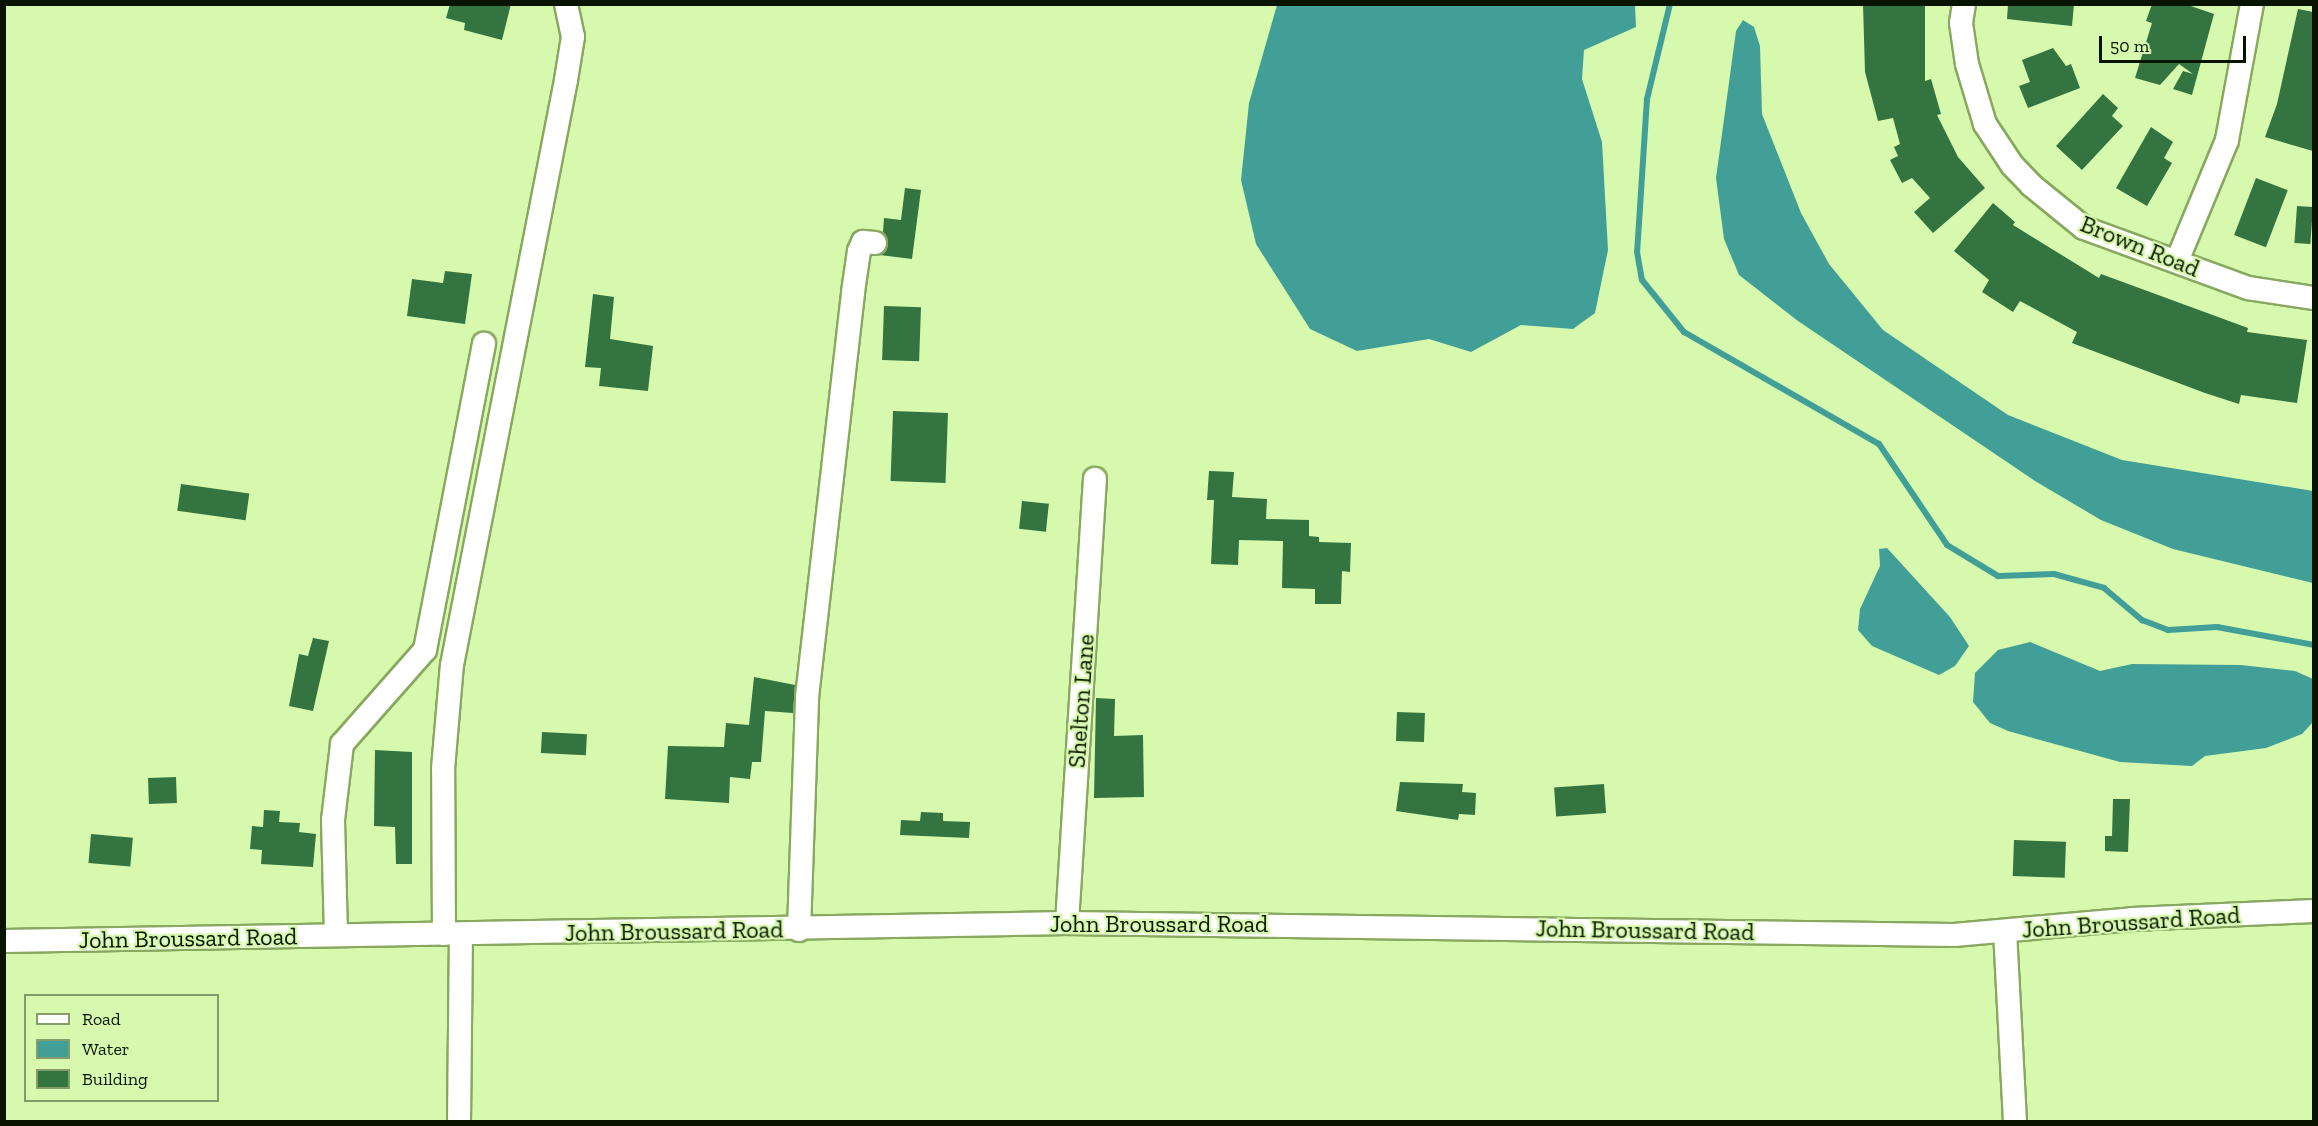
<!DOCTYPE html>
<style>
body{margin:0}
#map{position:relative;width:2318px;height:1126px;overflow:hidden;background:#d6f9ae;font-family:"Zilla Slab",serif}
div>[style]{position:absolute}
.water>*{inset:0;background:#429f98}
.stream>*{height:6px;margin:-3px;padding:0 3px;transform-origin:3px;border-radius:3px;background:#429f98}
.building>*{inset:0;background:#337441;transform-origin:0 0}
.roads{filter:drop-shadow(2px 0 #88a860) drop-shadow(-2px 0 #88a860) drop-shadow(0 2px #88a860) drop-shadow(0 -2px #88a860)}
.minor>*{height:22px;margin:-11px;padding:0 11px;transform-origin:11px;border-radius:11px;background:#fff}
span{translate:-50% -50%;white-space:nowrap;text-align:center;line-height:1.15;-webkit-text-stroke:4.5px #d6f9ae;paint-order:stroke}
.street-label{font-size:24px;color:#091400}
.frame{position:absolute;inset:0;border:6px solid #091400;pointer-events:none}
.legend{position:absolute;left:24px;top:994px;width:195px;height:108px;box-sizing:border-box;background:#d6f9ae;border:2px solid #849d68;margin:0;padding:8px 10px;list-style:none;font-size:18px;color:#091400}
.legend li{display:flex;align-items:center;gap:12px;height:30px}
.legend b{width:30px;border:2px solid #849d68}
.scale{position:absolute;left:2099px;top:36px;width:147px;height:27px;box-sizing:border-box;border:3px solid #091400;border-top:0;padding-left:8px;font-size:18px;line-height:21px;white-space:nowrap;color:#091400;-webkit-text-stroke:4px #d6f9ae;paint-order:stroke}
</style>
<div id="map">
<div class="water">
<div style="clip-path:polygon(1277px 5px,1635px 5px,1636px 27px,1584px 50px,1582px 79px,1602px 142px,1608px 250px,1595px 313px,1573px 329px,1521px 325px,1471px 352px,1429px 339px,1357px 351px,1310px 329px,1256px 244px,1241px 180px,1249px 103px)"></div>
<div style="clip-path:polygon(1743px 20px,1754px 27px,1760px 46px,1762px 114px,1801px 213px,1829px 264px,1883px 330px,2008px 415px,2122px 460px,2313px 491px,2313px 583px,2173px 549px,2101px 520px,2035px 481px,1798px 321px,1739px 275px,1724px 239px,1716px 178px,1736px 31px)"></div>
<div style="clip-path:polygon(1887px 548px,1950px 617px,1969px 646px,1955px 666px,1939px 675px,1872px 646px,1858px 630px,1860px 609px,1880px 566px,1879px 549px)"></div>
<div style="clip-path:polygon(2030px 642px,2100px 671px,2132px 664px,2241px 665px,2295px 671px,2313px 679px,2313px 722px,2302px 734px,2266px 748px,2205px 756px,2192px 766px,2120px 762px,2008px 731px,1990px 723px,1973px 702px,1975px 673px,1998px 650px)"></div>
</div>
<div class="stream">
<div style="left:1670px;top:4px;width:98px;rotate:103.6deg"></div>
<div style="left:1647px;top:99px;width:153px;rotate:93.7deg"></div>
<div style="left:1637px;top:252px;width:28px;rotate:80deg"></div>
<div style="left:1642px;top:280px;width:67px;rotate:51.1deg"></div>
<div style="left:1684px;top:332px;width:225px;rotate:29.9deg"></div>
<div style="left:1879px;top:444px;width:122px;rotate:56deg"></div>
<div style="left:1947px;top:545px;width:60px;rotate:31.3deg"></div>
<div style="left:1998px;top:576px;width:56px;rotate:-2deg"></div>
<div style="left:2054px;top:574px;width:52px;rotate:15.6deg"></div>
<div style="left:2104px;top:588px;width:50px;rotate:40.1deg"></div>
<div style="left:2142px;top:620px;width:28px;rotate:21deg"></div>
<div style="left:2168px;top:630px;width:49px;rotate:-3.5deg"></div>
<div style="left:2217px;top:627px;width:99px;rotate:10.5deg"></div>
</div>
<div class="building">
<div style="clip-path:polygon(450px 4px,511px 4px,502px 40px,464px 30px,465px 23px,446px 18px)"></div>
<div style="clip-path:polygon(1863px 4px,1925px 4px,1925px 81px,1931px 79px,1941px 114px,1937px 115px,1958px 157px,1985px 188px,1933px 233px,1914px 212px,1930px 198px,1912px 178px,1902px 183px,1890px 160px,1898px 156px,1894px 147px,1900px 144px,1893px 118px,1878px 121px,1865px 72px)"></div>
<div style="clip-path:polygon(2008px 4px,2074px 4px,2072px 26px,2007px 19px)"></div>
<div style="clip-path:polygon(2152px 4px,2185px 4px,2214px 14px,2192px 95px,2173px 89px,2183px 71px,2193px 74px,2179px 64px,2160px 85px,2135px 78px,2152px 23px,2146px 21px)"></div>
<div style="clip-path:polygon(2298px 9px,2313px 12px,2313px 151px,2265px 137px,2277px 104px)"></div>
<div style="clip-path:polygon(2053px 48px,2066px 66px,2071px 64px,2080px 88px,2028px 108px,2019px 86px,2030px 82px,2022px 60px)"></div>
<div style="clip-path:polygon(2103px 94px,2118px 108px,2112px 116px,2123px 126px,2082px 170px,2056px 146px)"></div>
<div style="clip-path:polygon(2151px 127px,2173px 142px,2164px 158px,2172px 163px,2147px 206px,2116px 188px)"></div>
<div style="left:2256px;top:178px;width:34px;height:61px;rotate:21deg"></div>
<div style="clip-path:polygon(905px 188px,921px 190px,912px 259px,880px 255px,888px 245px,883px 232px,884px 218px,901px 220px)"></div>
<div style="clip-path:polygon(1993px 203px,2015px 222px,2013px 225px,2099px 278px,2101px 274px,2248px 328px,2247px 332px,2307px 340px,2297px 403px,2241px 395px,2239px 404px,2205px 393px,2072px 343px,2077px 332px,2020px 301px,2013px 312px,1982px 292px,1989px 280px,1954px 251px)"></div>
<div style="left:2297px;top:206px;width:16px;height:37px;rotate:4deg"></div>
<div style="clip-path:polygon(445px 271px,472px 274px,465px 324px,407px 316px,412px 279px,443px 283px)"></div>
<div style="clip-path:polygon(593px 294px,614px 297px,610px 339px,653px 346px,648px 391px,599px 386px,601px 368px,585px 367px)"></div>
<div style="left:884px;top:306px;width:37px;height:54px;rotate:2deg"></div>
<div style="left:893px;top:411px;width:55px;height:70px;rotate:2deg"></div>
<div style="clip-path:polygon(1209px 471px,1234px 472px,1232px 497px,1267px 499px,1266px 519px,1309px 520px,1309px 536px,1319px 537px,1319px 542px,1351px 543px,1350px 572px,1342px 571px,1341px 604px,1315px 604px,1315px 589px,1282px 588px,1283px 541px,1239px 540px,1238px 565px,1211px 564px,1214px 500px,1207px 500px)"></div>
<div style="left:181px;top:484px;width:69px;height:27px;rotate:8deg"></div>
<div style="left:1022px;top:501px;width:27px;height:28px;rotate:6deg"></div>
<div style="clip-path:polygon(313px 638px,329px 641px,313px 711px,289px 706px,299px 654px,308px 656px)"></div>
<div style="clip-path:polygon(754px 677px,795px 685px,793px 713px,765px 711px,761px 762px,752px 762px,750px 779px,730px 777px,729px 803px,665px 799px,668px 746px,724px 747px,726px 723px,749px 725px)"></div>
<div style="clip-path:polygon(1096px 698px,1115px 699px,1114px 736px,1143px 735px,1144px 797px,1094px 798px)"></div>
<div style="left:1397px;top:712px;width:28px;height:29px;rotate:2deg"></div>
<div style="left:542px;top:732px;width:45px;height:21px;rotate:3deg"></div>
<div style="clip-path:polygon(375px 750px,412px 752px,412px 864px,396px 864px,395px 827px,374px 826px)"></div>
<div style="left:176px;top:777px;width:26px;height:28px;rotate:88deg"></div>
<div style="clip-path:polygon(1400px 782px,1463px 784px,1462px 792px,1476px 793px,1475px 815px,1459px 814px,1458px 820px,1396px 811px)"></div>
<div style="left:1604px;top:784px;width:29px;height:50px;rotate:86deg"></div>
<div style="clip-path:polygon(2113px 799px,2130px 799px,2128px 852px,2105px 851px,2105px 836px,2112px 836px)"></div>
<div style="clip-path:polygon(264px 810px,280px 811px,279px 822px,300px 823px,299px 832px,316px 834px,313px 867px,261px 864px,262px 850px,250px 849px,252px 826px,263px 827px)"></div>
<div style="clip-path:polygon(921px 812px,943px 813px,943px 821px,970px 822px,969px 838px,900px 835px,901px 820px,920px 821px)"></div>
<div style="left:91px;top:834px;width:42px;height:29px;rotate:5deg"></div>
<div style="left:2014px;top:840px;width:52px;height:36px;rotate:2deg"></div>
</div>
<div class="roads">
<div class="minor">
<div style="left:1964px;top:4px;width:19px;rotate:99deg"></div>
<div style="left:1961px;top:23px;width:41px;rotate:81.7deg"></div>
<div style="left:1967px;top:64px;width:63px;rotate:73.3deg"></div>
<div style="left:1985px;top:124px;width:49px;rotate:56.6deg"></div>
<div style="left:2012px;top:165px;width:28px;rotate:46deg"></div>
<div style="left:2031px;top:185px;width:68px;rotate:39.1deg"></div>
<div style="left:2084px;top:228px;width:175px;rotate:20.1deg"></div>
<div style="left:2248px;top:288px;width:67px;rotate:8.6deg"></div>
<div style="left:2177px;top:261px;width:131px;rotate:-67.5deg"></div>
<div style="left:2227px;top:140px;width:138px;rotate:-79.6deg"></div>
<div style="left:1067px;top:923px;width:445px;rotate:-86.4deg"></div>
<div style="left:799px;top:930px;width:233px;rotate:-88deg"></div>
<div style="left:807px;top:697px;width:408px;rotate:-83.5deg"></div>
<div style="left:853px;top:292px;width:41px;rotate:-81.7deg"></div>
<div style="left:859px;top:251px;width:10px;rotate:-66deg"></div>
<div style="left:863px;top:242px;width:12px;rotate:5deg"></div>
<div style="left:2005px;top:931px;width:191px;rotate:87deg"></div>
<div style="left:444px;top:934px;width:165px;rotate:-90.3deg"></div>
<div style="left:443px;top:769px;width:104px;rotate:-85.1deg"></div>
<div style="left:452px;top:665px;width:596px;rotate:-78.97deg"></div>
<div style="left:566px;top:80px;width:44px;rotate:-80.8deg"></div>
<div style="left:573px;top:37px;width:34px;rotate:-102deg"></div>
<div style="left:336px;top:935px;width:115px;rotate:-91.5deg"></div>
<div style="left:333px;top:820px;width:77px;rotate:-83.2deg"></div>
<div style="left:342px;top:744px;width:125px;rotate:-48.6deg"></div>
<div style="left:425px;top:650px;width:312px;rotate:-79.1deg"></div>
<div style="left:4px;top:941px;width:1063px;rotate:-0.97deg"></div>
<div style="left:1067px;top:923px;width:887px;rotate:0.78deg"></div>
<div style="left:1954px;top:935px;width:179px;rotate:-5.1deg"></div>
<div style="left:2132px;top:919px;width:182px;rotate:-2.5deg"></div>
<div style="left:459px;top:1122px;width:188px;rotate:-89.4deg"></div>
</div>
</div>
<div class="street-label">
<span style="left:2140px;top:246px;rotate:22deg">Brown Road</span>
<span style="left:1081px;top:701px;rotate:-86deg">Shelton Lane</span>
<span style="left:2131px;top:922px;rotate:-4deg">John Broussard Road</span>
<span style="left:1159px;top:924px">John Broussard Road</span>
<span style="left:1645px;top:930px;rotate:1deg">John Broussard Road</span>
<span style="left:674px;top:931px;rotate:-1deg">John Broussard Road</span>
<span style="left:188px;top:938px;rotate:-1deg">John Broussard Road</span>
</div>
<div class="frame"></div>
<ul class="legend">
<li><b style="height:8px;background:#fff"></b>Road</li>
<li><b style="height:16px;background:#429f98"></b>Water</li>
<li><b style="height:16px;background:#337441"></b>Building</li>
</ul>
<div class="scale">50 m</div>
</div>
